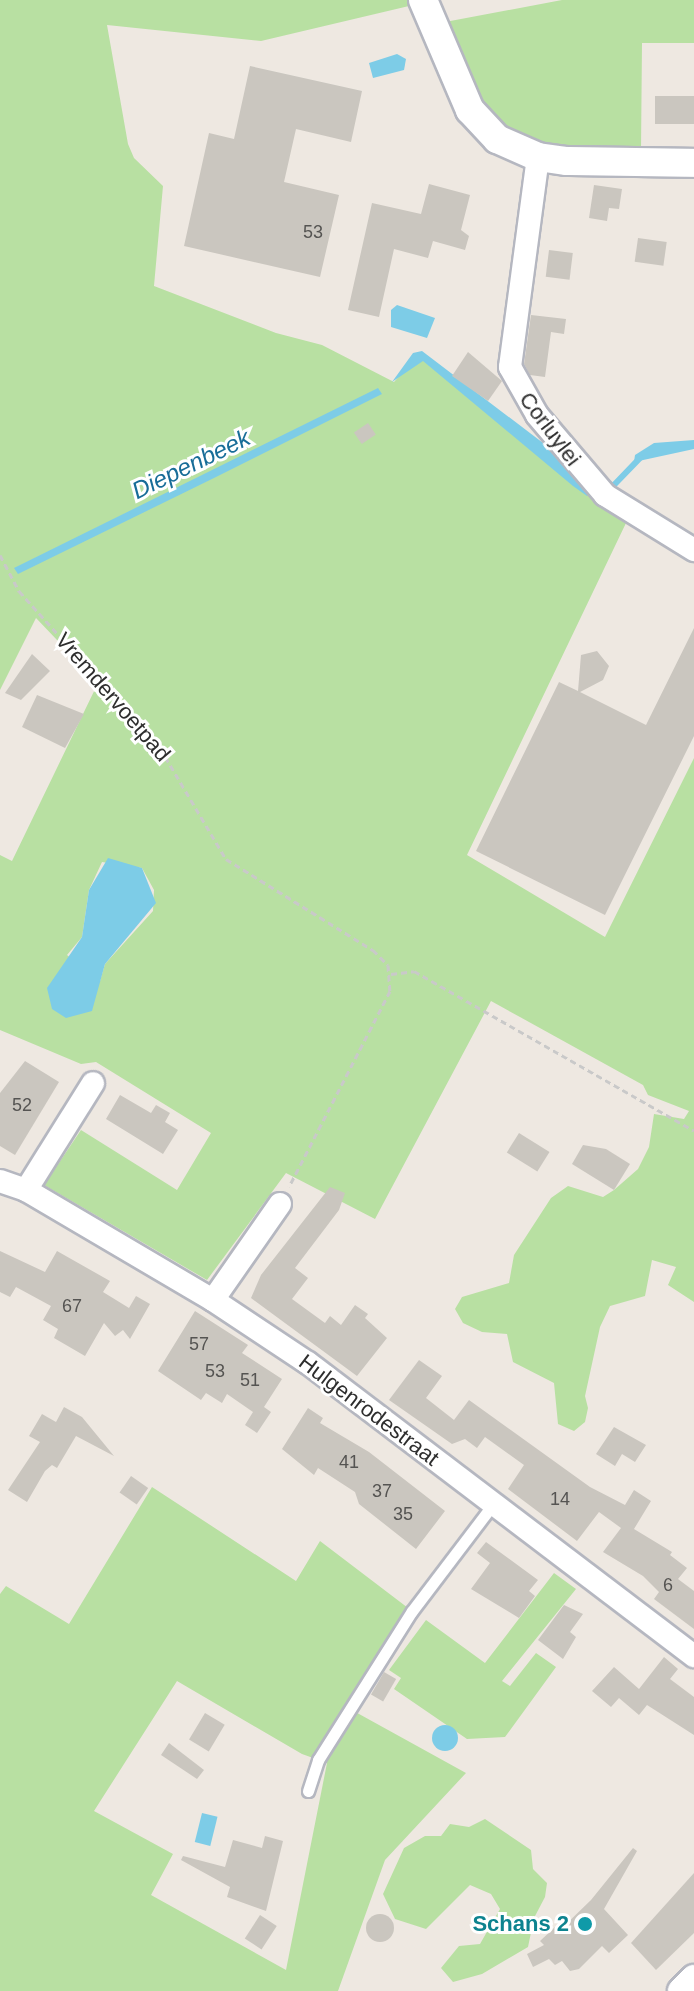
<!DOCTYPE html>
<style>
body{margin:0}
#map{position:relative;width:694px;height:1991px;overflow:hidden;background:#eee8e1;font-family:Arial,sans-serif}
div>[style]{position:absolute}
.green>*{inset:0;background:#b8e0a2}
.water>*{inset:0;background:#7dcce7;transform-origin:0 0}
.round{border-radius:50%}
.stream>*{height:6px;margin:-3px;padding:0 3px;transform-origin:3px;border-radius:3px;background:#7dcce7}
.building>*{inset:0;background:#cac6bf;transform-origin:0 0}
.path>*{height:3px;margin-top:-1.5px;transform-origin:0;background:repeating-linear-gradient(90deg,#c9c9c9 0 6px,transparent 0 10px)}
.roads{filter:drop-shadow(2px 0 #b5b7c0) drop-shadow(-2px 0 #b5b7c0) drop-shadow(0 2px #b5b7c0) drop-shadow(0 -2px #b5b7c0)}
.service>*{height:11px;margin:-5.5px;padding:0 5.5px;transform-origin:5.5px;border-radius:5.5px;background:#fff}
.minor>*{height:22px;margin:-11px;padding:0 11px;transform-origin:11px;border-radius:11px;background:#fff}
.tertiary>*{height:28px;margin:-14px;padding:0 14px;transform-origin:14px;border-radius:14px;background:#fff}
.dots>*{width:22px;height:22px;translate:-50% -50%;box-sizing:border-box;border:4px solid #fff;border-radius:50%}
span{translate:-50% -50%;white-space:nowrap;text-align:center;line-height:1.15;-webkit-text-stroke:6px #fff;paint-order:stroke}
.number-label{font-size:18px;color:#555452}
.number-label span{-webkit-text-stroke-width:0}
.street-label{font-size:22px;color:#2e2e2e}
.culture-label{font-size:22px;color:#0d838f;font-weight:700}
.right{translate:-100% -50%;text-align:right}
.water-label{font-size:24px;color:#186d98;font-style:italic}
</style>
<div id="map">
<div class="green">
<div style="clip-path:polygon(evenodd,0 0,407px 0,409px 6px,261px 41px,107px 25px,128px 144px,134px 158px,163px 186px,154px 286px,276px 333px,322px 345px,394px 382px,420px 353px,626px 523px,467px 855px,605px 937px,694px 758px,694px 1302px,668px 1285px,676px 1267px,652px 1260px,645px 1296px,610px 1306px,600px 1327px,585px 1396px,588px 1408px,585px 1422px,574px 1431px,558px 1424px,554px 1383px,513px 1362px,507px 1334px,482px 1332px,463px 1323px,455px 1309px,462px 1297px,509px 1283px,514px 1255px,551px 1198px,568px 1186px,603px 1197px,614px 1190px,638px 1169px,649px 1147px,654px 1114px,684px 1119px,689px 1111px,648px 1095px,643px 1085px,491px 1001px,375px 1219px,286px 1173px,207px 1280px,44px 1185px,81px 1130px,177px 1190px,211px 1133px,96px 1062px,81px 1064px,0 1030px,0 855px,12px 861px,98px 683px,36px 618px,0 690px,0 0,102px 862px,142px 868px,154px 890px,153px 911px,105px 964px,100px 981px,67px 955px,82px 937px,89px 890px,102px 862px)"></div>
<div style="clip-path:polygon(562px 0,694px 0,694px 43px,642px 43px,641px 150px,547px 146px,509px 131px,479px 102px,445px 22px)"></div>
<div style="clip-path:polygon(evenodd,152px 1487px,296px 1581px,320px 1541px,412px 1611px,350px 1709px,466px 1773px,385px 1860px,338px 1991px,0 1991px,0 1594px,6px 1586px,69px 1624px,152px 1487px,177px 1681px,302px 1754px,327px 1763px,286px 1970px,151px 1895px,173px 1854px,94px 1811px,177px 1681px)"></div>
<div style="clip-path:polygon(554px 1573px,576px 1589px,502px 1681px,510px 1686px,536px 1653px,556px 1667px,505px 1737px,467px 1739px,394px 1689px,401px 1678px,389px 1670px,426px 1620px,485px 1663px)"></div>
<div style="clip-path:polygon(485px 1819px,531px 1850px,533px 1869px,547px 1883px,545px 1897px,534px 1918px,528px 1947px,482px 1974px,453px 1982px,441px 1968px,459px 1946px,480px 1944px,500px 1909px,491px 1894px,470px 1885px,426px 1929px,395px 1919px,383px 1894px,404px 1848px,425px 1836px,441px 1836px,450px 1824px,469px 1827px)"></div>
</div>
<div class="water">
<div style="clip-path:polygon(397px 54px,406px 59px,404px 70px,373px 78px,369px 63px)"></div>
<div style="clip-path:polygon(397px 305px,435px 318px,427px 338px,391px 327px,391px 310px)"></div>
<div style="clip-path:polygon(422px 351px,547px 446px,592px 490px,587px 496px,573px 486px,423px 361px,392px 382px,413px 353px)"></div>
<div style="clip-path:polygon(378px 388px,382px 394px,214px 478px,18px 574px,14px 568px)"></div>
<div style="clip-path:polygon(694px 440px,694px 449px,634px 462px,635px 455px,654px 443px)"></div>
<div style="clip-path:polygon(108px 858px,142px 868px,156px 903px,105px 964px,92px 1011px,66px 1018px,52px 1009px,47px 988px,82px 937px,89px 890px)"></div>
<div class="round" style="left:432px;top:1725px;width:26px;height:26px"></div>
<div style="left:202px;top:1813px;width:16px;height:30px;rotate:14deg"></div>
</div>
<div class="stream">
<div style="left:604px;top:480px;width:11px;rotate:34deg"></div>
<div style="left:613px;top:486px;width:39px;rotate:-46deg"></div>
</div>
<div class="building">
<div style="clip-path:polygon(250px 66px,362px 91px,351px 142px,296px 129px,284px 182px,339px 195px,320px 277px,184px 246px,209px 133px,234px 139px)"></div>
<div style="left:655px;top:96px;width:39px;height:28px"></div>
<div style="clip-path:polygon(429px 184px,470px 195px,461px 230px,469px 236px,465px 250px,433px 241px,428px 258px,394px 249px,379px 317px,348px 310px,372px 203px,421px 214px)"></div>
<div style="clip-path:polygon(594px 185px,622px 189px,619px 209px,609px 208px,607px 221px,589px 218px)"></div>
<div style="left:638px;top:238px;width:29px;height:24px;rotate:8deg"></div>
<div style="left:549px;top:250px;width:24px;height:27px;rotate:7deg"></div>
<div style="clip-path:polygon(531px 315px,566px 319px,564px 334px,551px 332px,545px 377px,530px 375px,524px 364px)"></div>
<div style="clip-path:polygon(468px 352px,502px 381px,488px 401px,452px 376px)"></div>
<div style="left:368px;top:423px;width:14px;height:17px;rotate:56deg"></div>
<div style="clip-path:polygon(694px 628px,694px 736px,605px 915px,476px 851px,559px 682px,578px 691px,581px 655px,597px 651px,609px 666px,603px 680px,580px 692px,646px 725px)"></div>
<div style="clip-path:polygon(32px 654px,50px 671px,21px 700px,5px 693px)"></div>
<div style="clip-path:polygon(37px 695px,84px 714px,65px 748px,22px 727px)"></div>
<div style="clip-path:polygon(25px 1061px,59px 1082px,15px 1155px,0 1146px,0 1093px)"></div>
<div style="clip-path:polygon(120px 1095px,151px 1113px,156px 1105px,170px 1113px,165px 1122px,178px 1130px,163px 1154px,106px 1119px)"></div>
<div style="left:519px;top:1133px;width:36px;height:23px;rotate:32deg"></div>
<div style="clip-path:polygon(583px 1145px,606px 1149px,630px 1164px,614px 1190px,572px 1164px)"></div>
<div style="clip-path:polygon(330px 1187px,345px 1193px,339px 1210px,295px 1268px,308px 1278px,292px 1299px,325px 1323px,330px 1316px,341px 1325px,355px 1305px,368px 1314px,365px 1318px,387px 1338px,357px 1376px,251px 1298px,261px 1275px)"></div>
<div style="clip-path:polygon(0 1251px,45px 1272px,57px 1251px,110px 1281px,103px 1292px,129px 1308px,136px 1296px,150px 1304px,130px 1339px,123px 1330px,115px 1336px,104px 1323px,85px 1356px,54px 1338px,58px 1329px,43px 1320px,51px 1306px,16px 1287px,10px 1297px,0 1292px)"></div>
<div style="clip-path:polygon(195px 1311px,248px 1345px,242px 1353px,282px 1379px,264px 1407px,271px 1412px,257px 1433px,245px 1425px,253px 1412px,227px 1394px,222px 1403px,206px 1393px,201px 1400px,158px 1371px)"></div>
<div style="clip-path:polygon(419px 1360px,442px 1376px,426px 1398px,454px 1420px,469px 1400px,590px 1487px,625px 1505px,634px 1490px,651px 1501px,634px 1529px,672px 1552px,670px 1555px,687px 1568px,678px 1579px,694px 1591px,694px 1629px,654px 1599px,659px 1592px,643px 1576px,603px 1552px,621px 1528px,599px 1512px,577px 1541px,508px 1489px,524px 1465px,485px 1437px,477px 1448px,465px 1439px,452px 1444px,389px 1400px)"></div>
<div style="clip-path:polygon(64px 1407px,82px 1417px,114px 1456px,76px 1436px,57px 1468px,52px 1465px,45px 1471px,27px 1502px,8px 1490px,40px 1442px,29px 1436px,42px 1414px,56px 1422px)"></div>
<div style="clip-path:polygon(308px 1408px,323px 1418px,320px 1423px,369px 1452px,445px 1511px,416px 1549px,359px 1504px,355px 1492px,318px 1468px,314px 1475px,282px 1449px)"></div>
<div style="clip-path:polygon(614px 1427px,646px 1445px,635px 1462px,622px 1454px,615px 1466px,596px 1454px)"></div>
<div style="left:131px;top:1476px;width:21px;height:20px;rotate:35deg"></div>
<div style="clip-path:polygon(486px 1542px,538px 1580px,529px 1591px,535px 1596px,519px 1618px,471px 1589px,490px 1563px,477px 1553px)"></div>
<div style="clip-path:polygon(564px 1605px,583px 1614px,570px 1632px,576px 1637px,563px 1659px,538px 1640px)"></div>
<div style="clip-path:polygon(664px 1657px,678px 1669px,670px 1679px,694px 1697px,694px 1735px,647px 1705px,639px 1715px,619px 1698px,611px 1707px,592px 1691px,614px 1667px,639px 1689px)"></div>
<div style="left:384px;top:1672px;width:14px;height:26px;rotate:30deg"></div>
<div style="left:205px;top:1713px;width:23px;height:31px;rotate:31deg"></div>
<div style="clip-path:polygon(169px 1743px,204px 1770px,197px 1779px,161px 1755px)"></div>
<div style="clip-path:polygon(265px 1836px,283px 1841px,266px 1911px,227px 1897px,230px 1887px,181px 1860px,183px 1856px,225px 1867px,233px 1840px,262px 1848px)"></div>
<div style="clip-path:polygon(633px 1848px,637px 1851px,604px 1909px,628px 1935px,609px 1953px,602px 1946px,579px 1969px,570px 1971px,562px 1961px,555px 1965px,549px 1959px,533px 1967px,527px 1954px,544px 1945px,540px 1941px,555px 1927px,559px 1931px,591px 1900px)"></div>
<div style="clip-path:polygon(694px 1873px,694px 1933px,656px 1970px,631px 1943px)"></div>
<div class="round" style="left:366px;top:1914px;width:28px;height:28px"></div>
<div style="left:260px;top:1915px;width:20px;height:28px;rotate:33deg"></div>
</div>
<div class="path">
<div style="left:0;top:555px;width:41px;rotate:62.2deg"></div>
<div style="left:19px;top:591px;width:211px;rotate:48.1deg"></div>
<div style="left:160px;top:748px;width:129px;rotate:59.3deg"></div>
<div style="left:226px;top:859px;width:173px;rotate:31.8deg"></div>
<div style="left:373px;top:950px;width:21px;rotate:45deg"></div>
<div style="left:388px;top:965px;width:26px;rotate:86deg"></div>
<div style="left:390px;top:991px;width:220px;rotate:117.3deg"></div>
<div style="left:391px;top:974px;width:23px;rotate:-7deg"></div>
<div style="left:414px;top:971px;width:322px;rotate:29.7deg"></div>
</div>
<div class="roads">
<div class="service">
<div style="left:308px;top:1791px;width:33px;rotate:-72deg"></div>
<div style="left:318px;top:1760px;width:176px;rotate:-57.8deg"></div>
<div style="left:412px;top:1611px;width:136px;rotate:-52.8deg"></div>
</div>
<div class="minor">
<div style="left:538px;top:157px;width:212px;rotate:97.6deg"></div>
<div style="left:510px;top:367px;width:55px;rotate:60.6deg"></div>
<div style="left:537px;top:415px;width:105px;rotate:49.6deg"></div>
<div style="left:605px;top:495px;width:105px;rotate:31.7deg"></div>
<div style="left:0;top:1181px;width:28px;rotate:19deg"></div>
<div style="left:26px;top:1190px;width:217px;rotate:30.5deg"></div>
<div style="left:213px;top:1300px;width:114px;rotate:33.6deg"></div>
<div style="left:308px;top:1363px;width:485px;rotate:37.2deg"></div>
<div style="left:26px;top:1190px;width:126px;rotate:-57.9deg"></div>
<div style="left:213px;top:1300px;width:117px;rotate:-55.1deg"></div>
</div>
<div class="tertiary">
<div style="left:423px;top:0;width:120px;rotate:66.9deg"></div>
<div style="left:470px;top:110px;width:40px;rotate:47deg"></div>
<div style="left:497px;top:139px;width:45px;rotate:23.7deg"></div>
<div style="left:538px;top:157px;width:29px;rotate:8deg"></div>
<div style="left:567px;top:161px;width:127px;rotate:0.9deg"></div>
<div style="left:682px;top:1991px;width:17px;rotate:-45deg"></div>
</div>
</div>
<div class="dots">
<div style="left:585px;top:1924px;background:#0f9aa8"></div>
</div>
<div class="number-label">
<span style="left:313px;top:232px">53</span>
<span style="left:22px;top:1105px">52</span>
<span style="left:72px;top:1306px">67</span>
<span style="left:199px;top:1344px">57</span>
<span style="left:215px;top:1371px">53</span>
<span style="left:250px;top:1380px">51</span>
<span style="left:349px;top:1462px">41</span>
<span style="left:382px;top:1491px">37</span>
<span style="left:560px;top:1499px">14</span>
<span style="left:403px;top:1514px">35</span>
<span style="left:668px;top:1585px">6</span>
</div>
<div class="street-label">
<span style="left:550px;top:429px;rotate:53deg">Corluylei</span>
<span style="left:113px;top:697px;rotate:49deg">Vremdervoetpad</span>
<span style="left:369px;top:1410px;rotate:37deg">Hulgenrodestraat</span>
</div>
<div class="culture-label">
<span class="right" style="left:569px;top:1924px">Schans 2</span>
</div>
<div class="water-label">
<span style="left:191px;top:464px;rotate:-26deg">Diepenbeek</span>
</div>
</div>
